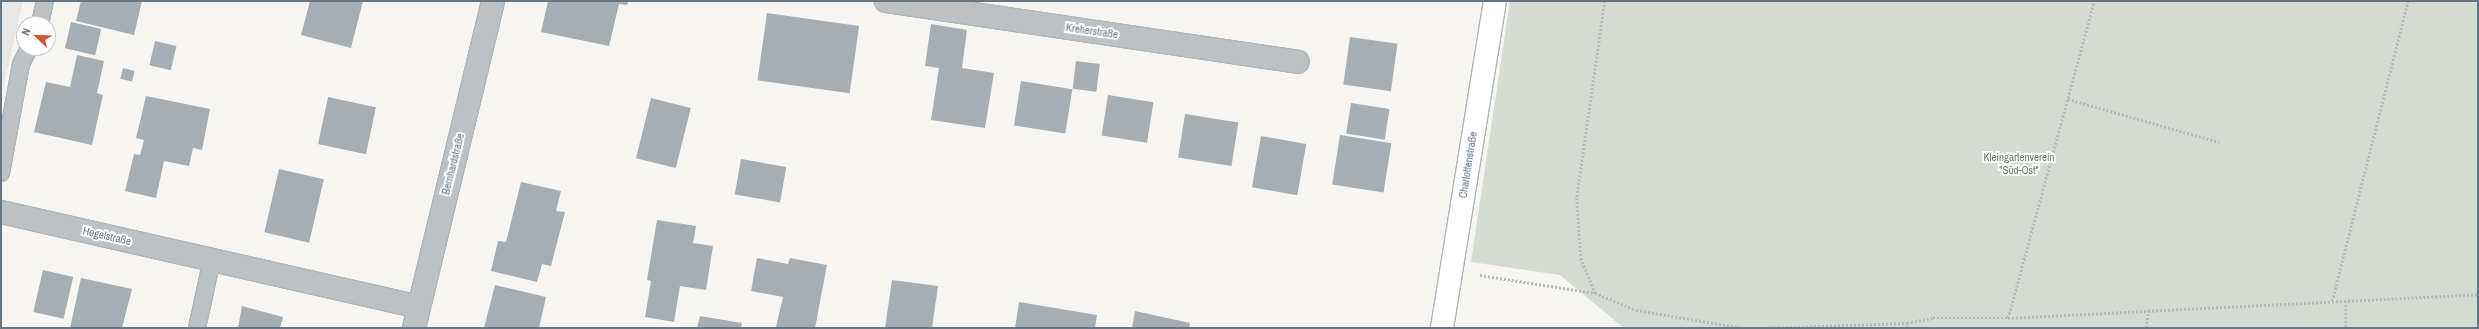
<!DOCTYPE html>
<meta charset="utf-8">
<style>
body{margin:0}
#map{position:relative;width:2479px;height:329px;overflow:hidden;background:#f6f5f2;font-family:"Archivo Narrow",sans-serif}
div>[style]{position:absolute}
.built>*{inset:0;background:#e6e7e6}
.green>*{inset:0;background:#d5dad2}
.building>*{inset:0;background:#a7aeb3;transform-origin:0 0}
.path>*{height:2.5px;margin-top:-1.25px;transform-origin:0;background:repeating-linear-gradient(90deg,#b7babc 0 2px,transparent 0 4px)}
.roads{filter:drop-shadow(1px 0 #afb5b9) drop-shadow(-1px 0 #afb5b9) drop-shadow(0 1px #afb5b9) drop-shadow(0 -1px #afb5b9)}
.lane>*{height:16px;margin:-8px;padding:0 8px;transform-origin:8px;border-radius:8px;background:#bdc1c4}
.street>*{height:22px;margin:-11px;padding:0 11px;transform-origin:11px;border-radius:11px;background:#bdc1c4}
.secondary>*{height:22px;margin:-11px;padding:0 11px;transform-origin:11px;border-radius:11px;background:#fff}
span{translate:-50% -50%;white-space:nowrap;text-align:center;line-height:1.15;-webkit-text-stroke:4px #fff;paint-order:stroke}
.street-label{font-size:11px;color:#677681}
.park-label{font-size:11px;color:#6a7965}
.frame{position:absolute;inset:0;border:2px solid #677681;pointer-events:none}
.north{position:absolute;left:16px;top:16px;width:40px;height:40px;box-sizing:border-box;background:#fff;border:1px solid #c2c8cd;border-radius:50%;rotate:293deg;font-size:11px;font-weight:700;line-height:16px;text-align:center;color:#677681}
.north::after{content:'';display:block;margin:auto;width:14px;height:18px;background:#d45534;clip-path:polygon(50% 0,100% 100%,50% 72%,0 100%)}
</style>
<div id="map">
<div class="built">
<div style="clip-path:polygon(1px 1px,23px 1px,2px 93px,1px 93px)"></div>
</div>
<div class="green">
<div style="clip-path:polygon(1510px 1px,2478px 1px,2478px 328px,1624px 328px,1560px 275px,1471px 262px)"></div>
</div>
<div class="building">
<div style="clip-path:polygon(81px 1px,142px 1px,134px 35px,76px 21px)"></div>
<div style="clip-path:polygon(310px 1px,363px 1px,351px 48px,301px 35px)"></div>
<div style="clip-path:polygon(548px 1px,629px 1px,627px 5px,619px 4px,609px 46px,541px 32px)"></div>
<div style="left:767px;top:13px;width:93px;height:68px;rotate:8deg"></div>
<div style="left:71px;top:22px;width:31px;height:27px;rotate:13deg"></div>
<div style="clip-path:polygon(931px 24px,967px 30px,962px 68px,994px 73px,985px 128px,931px 120px,939px 68px,925px 66px)"></div>
<div style="left:1350px;top:37px;width:48px;height:48px;rotate:8deg"></div>
<div style="left:155px;top:41px;width:22px;height:25px;rotate:13deg"></div>
<div style="clip-path:polygon(77px 55px,104px 61px,97px 93px,103px 95px,92px 145px,34px 132px,46px 82px,70px 87px)"></div>
<div style="left:1076px;top:61px;width:24px;height:28px;rotate:7deg"></div>
<div style="left:123px;top:68px;width:12px;height:11px;rotate:14deg"></div>
<div style="left:1021px;top:81px;width:52px;height:45px;rotate:9deg"></div>
<div style="left:1108px;top:95px;width:46px;height:41px;rotate:9deg"></div>
<div style="clip-path:polygon(146px 96px,210px 109px,202px 150px,193px 148px,189px 166px,164px 161px,156px 198px,125px 191px,134px 154px,140px 155px,144px 140px,136px 138px)"></div>
<div style="left:328px;top:97px;width:49px;height:48px;rotate:12deg"></div>
<div style="left:651px;top:98px;width:41px;height:62px;rotate:14deg"></div>
<div style="left:1351px;top:103px;width:39px;height:31px;rotate:9deg"></div>
<div style="left:1185px;top:114px;width:54px;height:44px;rotate:9deg"></div>
<div style="left:1340px;top:135px;width:52px;height:50px;rotate:9deg"></div>
<div style="left:1261px;top:136px;width:46px;height:52px;rotate:10deg"></div>
<div style="left:741px;top:159px;width:46px;height:36px;rotate:10deg"></div>
<div style="left:279px;top:169px;width:46px;height:65px;rotate:13deg"></div>
<div style="clip-path:polygon(521px 182px,561px 191px,556px 211px,565px 212px,551px 266px,542px 264px,537px 282px,491px 271px,498px 241px,506px 242px)"></div>
<div style="clip-path:polygon(657px 220px,696px 226px,693px 243px,713px 246px,706px 290px,680px 286px,674px 322px,645px 317px,651px 281px,647px 280px)"></div>
<div style="clip-path:polygon(757px 258px,788px 264px,790px 258px,827px 265px,815px 328px,776px 327px,783px 297px,751px 291px)"></div>
<div style="left:43px;top:270px;width:31px;height:43px;rotate:13deg"></div>
<div style="clip-path:polygon(81px 278px,132px 289px,122px 328px,70px 328px)"></div>
<div style="clip-path:polygon(892px 280px,938px 286px,932px 328px,885px 328px)"></div>
<div style="clip-path:polygon(495px 285px,546px 297px,539px 328px,484px 328px)"></div>
<div style="clip-path:polygon(1019px 302px,1097px 315px,1095px 328px,1015px 328px)"></div>
<div style="clip-path:polygon(242px 306px,283px 317px,280px 328px,238px 328px)"></div>
<div style="clip-path:polygon(1135px 311px,1190px 323px,1189px 328px,1132px 328px)"></div>
<div style="clip-path:polygon(700px 316px,742px 323px,741px 328px,697px 328px)"></div>
</div>
<div class="path">
<div style="left:1605px;top:1px;width:199px;rotate:98.1deg"></div>
<div style="left:1577px;top:198px;width:60px;rotate:86.2deg"></div>
<div style="left:1581px;top:258px;width:38px;rotate:68deg"></div>
<div style="left:1595px;top:293px;width:44px;rotate:22.5deg"></div>
<div style="left:1636px;top:310px;width:109px;rotate:9.5deg"></div>
<div style="left:2068px;top:99px;width:157px;rotate:15.9deg"></div>
<div style="left:1480px;top:275px;width:116px;rotate:8.9deg"></div>
<div style="left:2332px;top:301px;width:309px;rotate:-75.8deg"></div>
<div style="left:2346px;top:301px;width:27px;rotate:90deg"></div>
<div style="left:2008px;top:318px;width:328px;rotate:-74.8deg"></div>
<div style="left:1762px;top:328px;width:145px;rotate:-2deg"></div>
<div style="left:1907px;top:328px;width:5px;rotate:-90deg"></div>
<div style="left:1907px;top:323px;width:26px;rotate:-11deg"></div>
<div style="left:1933px;top:318px;width:75px"></div>
<div style="left:2008px;top:318px;width:471px;rotate:-2.9deg"></div>
<div style="left:2146px;top:328px;width:17px;rotate:-83deg"></div>
</div>
<div class="roads">
<div class="lane">
<div style="left:40px;top:24px;width:24px;rotate:-78deg"></div>
<div style="left:1px;top:173px;width:111px;rotate:-79.6deg"></div>
<div style="left:21px;top:64px;width:18px;rotate:-63deg"></div>
<div style="left:197px;top:328px;width:71px;rotate:-77.7deg"></div>
</div>
<div class="street">
<div style="left:886px;top:1px;width:416px;rotate:8.4deg"></div>
<div style="left:1px;top:212px;width:428px;rotate:12.8deg"></div>
<div style="left:414px;top:328px;width:336px;rotate:-76.4deg"></div>
</div>
<div class="secondary">
<div style="left:1442px;top:328px;width:331px;rotate:-80.8deg"></div>
</div>
</div>
<div class="street-label">
<span style="left:1092px;top:31px;rotate:8deg">Kreherstraße</span>
<span style="left:453px;top:164px;rotate:-76deg">Bernhardstraße</span>
<span style="left:1468px;top:165px;rotate:-81deg">Charlottenstraße</span>
<span style="left:107px;top:236px;rotate:13deg">Hegelstraße</span>
</div>
<div class="park-label">
<span style="left:2019px;top:164px">Kleingartenverein<br>"Süd-Ost"</span>
</div>
<div class="frame"></div>
<div class="north">N</div>
</div>
